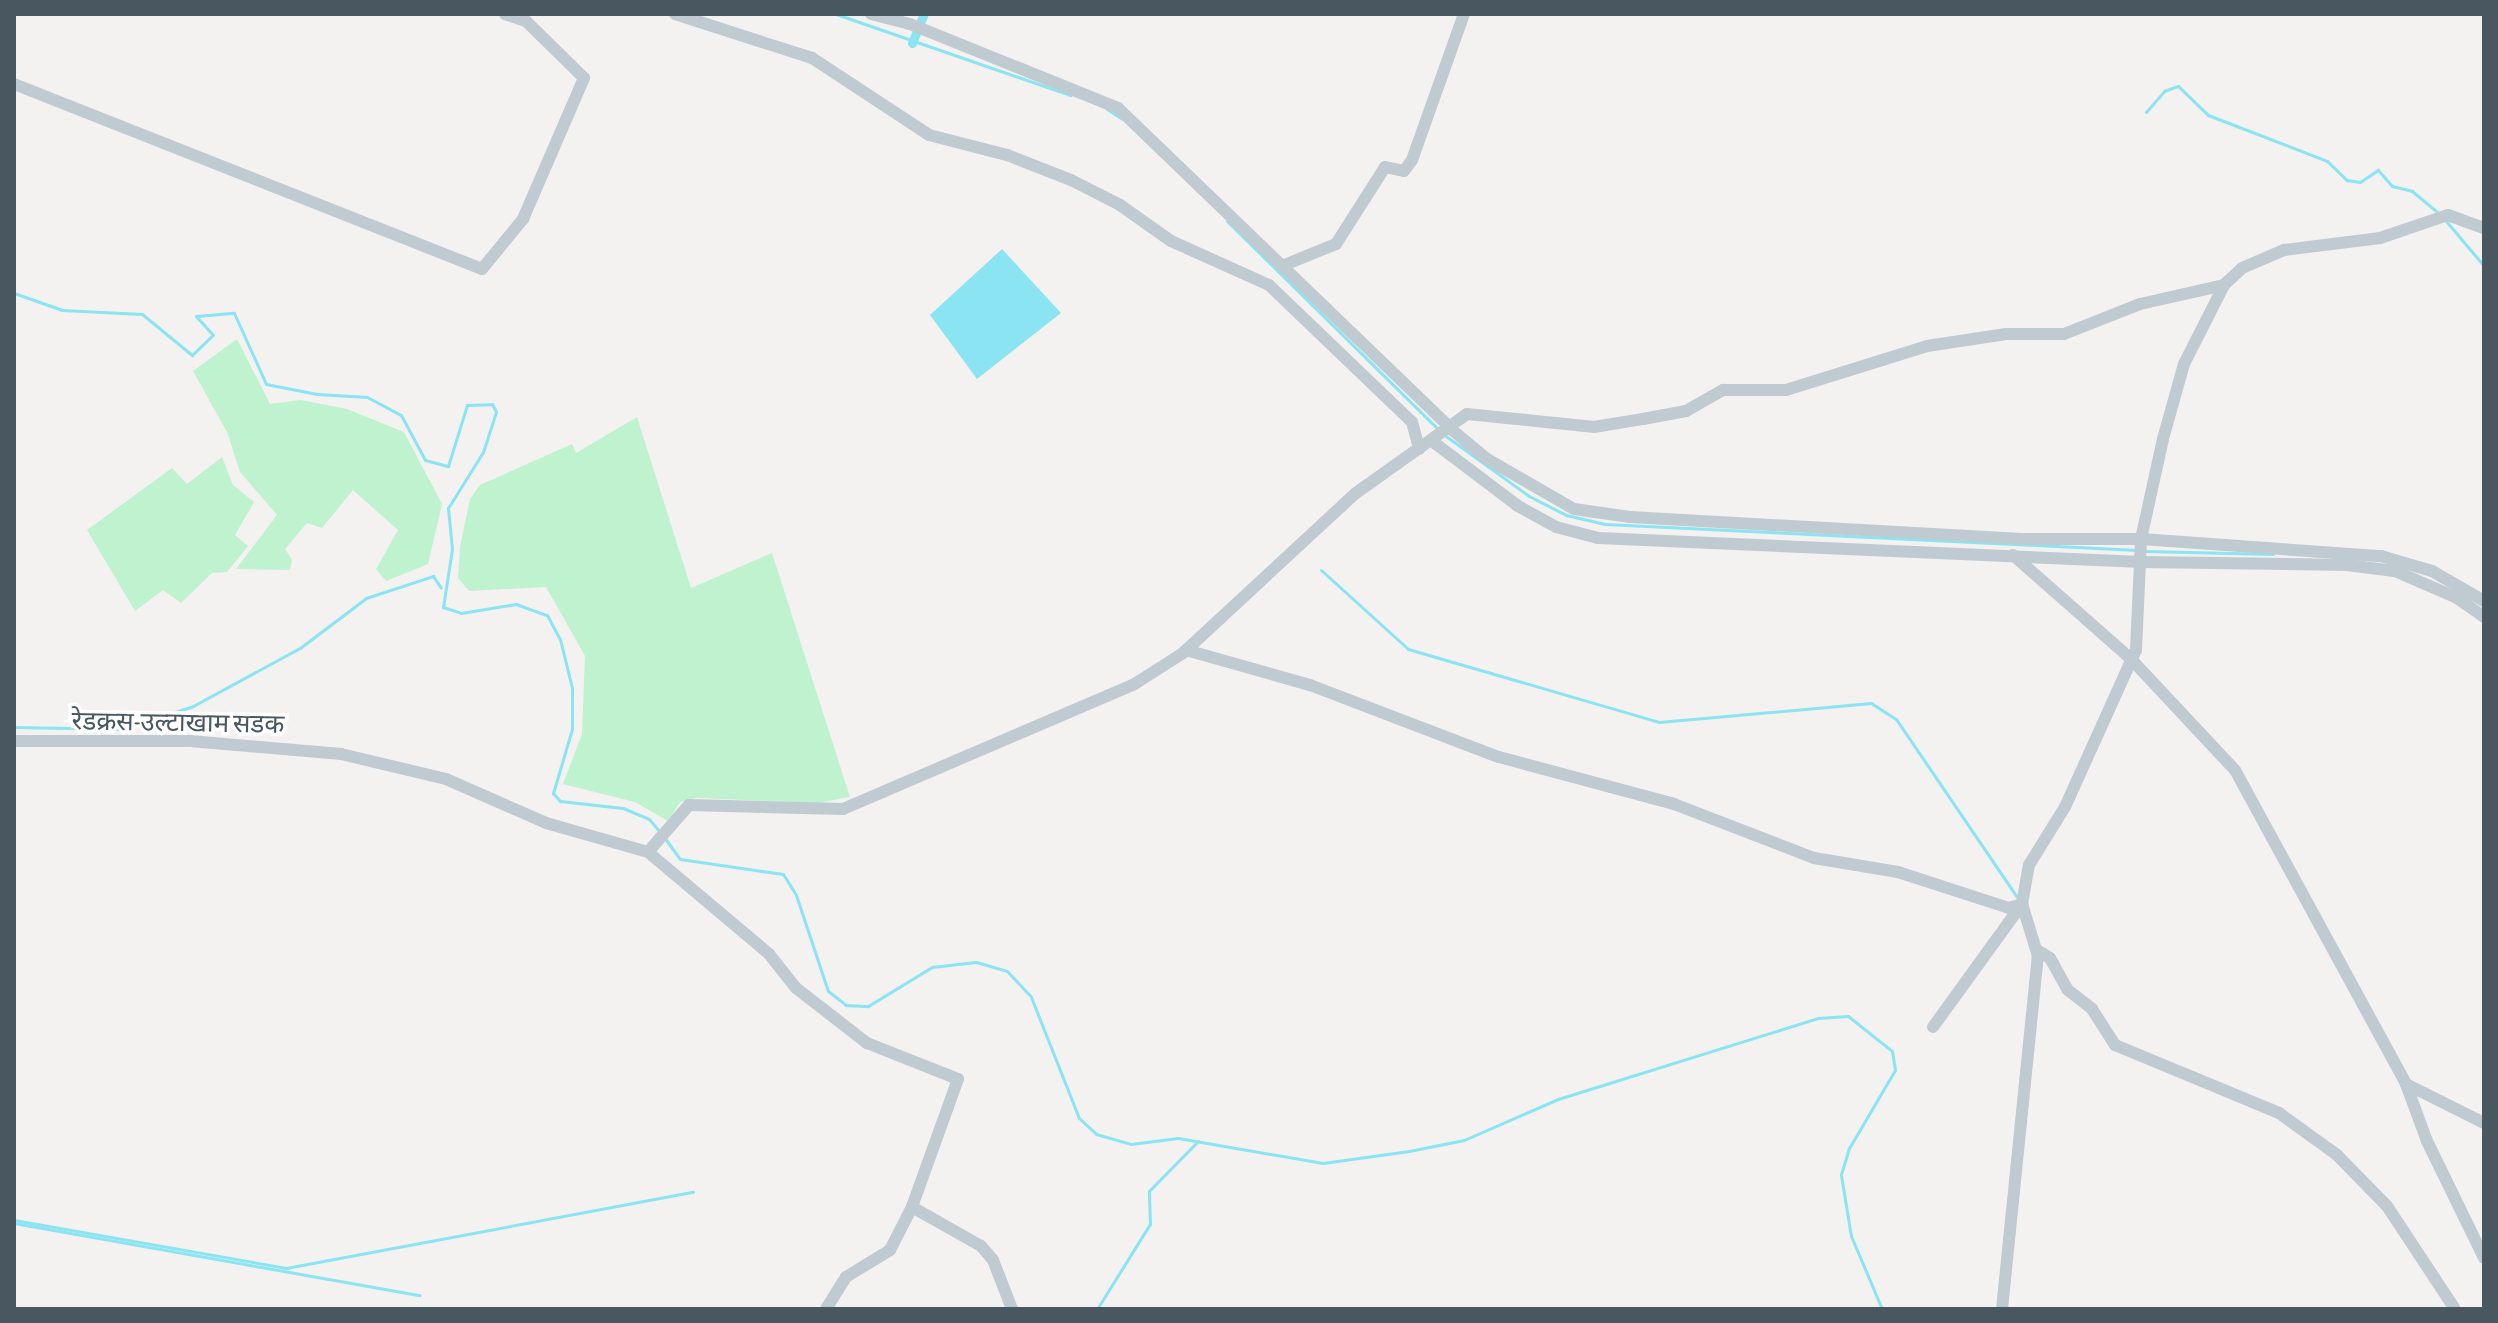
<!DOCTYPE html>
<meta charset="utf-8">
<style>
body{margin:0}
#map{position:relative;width:2498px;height:1323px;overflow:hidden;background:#f4f1f1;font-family:"Asap Condensed","Noto Sans Devanagari",sans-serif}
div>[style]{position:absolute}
.green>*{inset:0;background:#bff2ce}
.water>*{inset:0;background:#8ae4f1}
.stream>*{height:3px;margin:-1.5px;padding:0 1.5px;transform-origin:1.5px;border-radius:1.5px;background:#8ae4f1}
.canal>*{height:9px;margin:-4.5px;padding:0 4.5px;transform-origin:4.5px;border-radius:4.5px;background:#8ae4f1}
.minor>*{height:12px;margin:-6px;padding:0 6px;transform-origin:6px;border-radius:6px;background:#bfcad1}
span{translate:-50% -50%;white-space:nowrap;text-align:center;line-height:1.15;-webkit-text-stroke:7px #fff;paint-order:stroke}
.street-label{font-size:26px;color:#485760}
.frame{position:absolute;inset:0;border:16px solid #485760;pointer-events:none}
</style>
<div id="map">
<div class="green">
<div style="clip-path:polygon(237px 339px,270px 404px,301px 400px,347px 409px,404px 432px,442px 504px,428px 564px,386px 581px,376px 569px,398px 530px,353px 490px,322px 528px,307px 523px,285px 549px,292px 560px,290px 570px,236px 569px,277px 515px,240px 472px,227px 432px,193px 371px)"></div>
<div style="clip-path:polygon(637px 417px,691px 588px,772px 553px,850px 797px,817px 803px,696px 798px,680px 802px,668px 821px,635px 802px,563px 784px,582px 734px,585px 656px,546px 587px,469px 591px,458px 578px,460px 547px,470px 499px,480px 485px,572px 444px,576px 453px)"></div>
<div style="clip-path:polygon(222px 457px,233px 485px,254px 502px,235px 535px,248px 546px,227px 572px,212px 573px,181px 603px,163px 590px,135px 611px,87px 530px,172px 468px,187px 484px)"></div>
</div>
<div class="water">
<div style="clip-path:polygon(1002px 249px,1061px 313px,977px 379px,930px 315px)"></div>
</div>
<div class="stream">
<div style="left:836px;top:14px;width:248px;rotate:19.1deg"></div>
<div style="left:1107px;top:109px;width:17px;rotate:33deg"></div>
<div style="left:2146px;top:112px;width:28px;rotate:-49deg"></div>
<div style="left:2164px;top:91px;width:15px;rotate:-20deg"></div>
<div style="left:2178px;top:86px;width:42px;rotate:44deg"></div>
<div style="left:2208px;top:115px;width:128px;rotate:21.1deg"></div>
<div style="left:2327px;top:161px;width:28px;rotate:44deg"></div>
<div style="left:2347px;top:180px;width:13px;rotate:9deg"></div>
<div style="left:2360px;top:182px;width:22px;rotate:-34deg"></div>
<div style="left:2378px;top:170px;width:21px;rotate:49deg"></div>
<div style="left:2392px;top:186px;width:21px;rotate:14deg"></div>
<div style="left:2412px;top:191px;width:38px;rotate:40deg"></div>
<div style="left:1227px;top:221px;width:296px;rotate:44.6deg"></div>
<div style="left:2446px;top:221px;width:59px;rotate:49.8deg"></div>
<div style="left:14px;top:293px;width:51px;rotate:19.5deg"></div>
<div style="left:62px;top:310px;width:80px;rotate:2.9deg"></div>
<div style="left:142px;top:314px;width:65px;rotate:39.4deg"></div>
<div style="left:192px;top:355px;width:29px;rotate:-44deg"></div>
<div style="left:213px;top:335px;width:25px;rotate:-132deg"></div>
<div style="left:196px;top:316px;width:38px;rotate:-5deg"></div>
<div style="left:234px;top:313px;width:78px;rotate:65.7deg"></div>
<div style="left:266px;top:384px;width:52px;rotate:11.1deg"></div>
<div style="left:317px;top:394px;width:50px;rotate:3.4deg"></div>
<div style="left:367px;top:397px;width:38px;rotate:28deg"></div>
<div style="left:401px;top:415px;width:51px;rotate:61.9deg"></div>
<div style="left:425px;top:460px;width:24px;rotate:15deg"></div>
<div style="left:448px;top:466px;width:64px;rotate:-72.7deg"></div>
<div style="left:467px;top:405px;width:25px;rotate:-2deg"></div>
<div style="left:492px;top:404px;width:9px;rotate:63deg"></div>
<div style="left:496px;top:412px;width:42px;rotate:108deg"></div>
<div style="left:483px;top:452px;width:66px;rotate:122deg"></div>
<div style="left:448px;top:508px;width:41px;rotate:84.4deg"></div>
<div style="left:452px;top:549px;width:59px;rotate:98.8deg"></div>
<div style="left:443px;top:607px;width:19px;rotate:18deg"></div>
<div style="left:461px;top:613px;width:56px;rotate:-9.3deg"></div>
<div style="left:516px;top:604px;width:33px;rotate:20deg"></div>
<div style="left:547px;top:615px;width:27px;rotate:62deg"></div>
<div style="left:560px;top:639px;width:50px;rotate:76.2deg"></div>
<div style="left:572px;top:688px;width:41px;rotate:90deg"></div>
<div style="left:572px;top:729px;width:67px;rotate:106.5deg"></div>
<div style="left:553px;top:793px;width:11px;rotate:49deg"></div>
<div style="left:560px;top:801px;width:63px;rotate:6.3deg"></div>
<div style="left:623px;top:808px;width:28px;rotate:23deg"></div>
<div style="left:649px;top:819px;width:16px;rotate:50deg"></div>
<div style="left:1443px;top:434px;width:106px;rotate:35.8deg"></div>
<div style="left:1529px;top:496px;width:42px;rotate:27.2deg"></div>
<div style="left:1566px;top:515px;width:40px;rotate:13deg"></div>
<div style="left:1605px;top:524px;width:533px;rotate:2.8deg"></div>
<div style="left:2145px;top:551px;width:128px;rotate:1.3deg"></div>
<div style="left:1321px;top:570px;width:118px;rotate:42.2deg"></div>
<div style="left:1408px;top:649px;width:261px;rotate:16.2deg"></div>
<div style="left:1659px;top:722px;width:213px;rotate:-5.1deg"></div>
<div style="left:1871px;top:703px;width:30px;rotate:33deg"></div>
<div style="left:1896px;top:719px;width:215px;rotate:55.8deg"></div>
<div style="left:14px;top:727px;width:110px;rotate:1deg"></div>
<div style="left:124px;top:729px;width:73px;rotate:-18.4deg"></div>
<div style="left:193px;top:706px;width:122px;rotate:-28.5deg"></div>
<div style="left:300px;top:648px;width:83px;rotate:-37.1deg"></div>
<div style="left:366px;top:598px;width:71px;rotate:-18.2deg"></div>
<div style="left:433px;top:576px;width:14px;rotate:56deg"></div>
<div style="left:664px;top:837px;width:27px;rotate:54deg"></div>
<div style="left:680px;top:859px;width:104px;rotate:8.3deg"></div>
<div style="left:783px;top:874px;width:25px;rotate:58deg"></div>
<div style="left:796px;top:895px;width:101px;rotate:71.6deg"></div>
<div style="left:828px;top:991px;width:23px;rotate:38deg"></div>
<div style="left:846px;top:1005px;width:22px;rotate:3deg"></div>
<div style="left:868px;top:1006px;width:75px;rotate:-31.4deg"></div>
<div style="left:932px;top:967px;width:44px;rotate:-6.5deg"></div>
<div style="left:976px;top:962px;width:32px;rotate:16deg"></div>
<div style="left:1007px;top:971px;width:35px;rotate:47deg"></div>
<div style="left:1031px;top:997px;width:130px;rotate:68.4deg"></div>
<div style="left:1079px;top:1118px;width:23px;rotate:43deg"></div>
<div style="left:1096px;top:1134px;width:36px;rotate:16deg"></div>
<div style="left:1131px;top:1144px;width:47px;rotate:-7.3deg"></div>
<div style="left:1178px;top:1138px;width:147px;rotate:9.8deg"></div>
<div style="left:1323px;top:1163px;width:87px;rotate:-7.9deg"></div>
<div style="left:1409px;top:1151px;width:56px;rotate:-11.3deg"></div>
<div style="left:1464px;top:1140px;width:103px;rotate:-23.6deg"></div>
<div style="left:1558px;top:1099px;width:272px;rotate:-17.3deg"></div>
<div style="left:1818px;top:1018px;width:30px;rotate:-4deg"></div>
<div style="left:1848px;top:1016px;width:56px;rotate:38.5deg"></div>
<div style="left:1892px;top:1051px;width:19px;rotate:81deg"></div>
<div style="left:1895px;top:1070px;width:91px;rotate:120.5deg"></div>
<div style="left:1849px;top:1148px;width:28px;rotate:107deg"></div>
<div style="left:1841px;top:1175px;width:62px;rotate:80.7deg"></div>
<div style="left:1851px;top:1236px;width:79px;rotate:67deg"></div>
<div style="left:14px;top:1220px;width:276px;rotate:10deg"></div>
<div style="left:286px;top:1268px;width:414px;rotate:-10.6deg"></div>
<div style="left:14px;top:1223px;width:412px;rotate:10.1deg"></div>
<div style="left:1097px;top:1309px;width:100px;rotate:-58.1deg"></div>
<div style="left:1150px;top:1224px;width:33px;rotate:-92deg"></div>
<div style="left:1149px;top:1191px;width:70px;rotate:-45.6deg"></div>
</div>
<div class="canal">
<div style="left:912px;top:43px;width:31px;rotate:-68deg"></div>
</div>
<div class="minor">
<div style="left:675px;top:14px;width:144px;rotate:17.8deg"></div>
<div style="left:812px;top:58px;width:140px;rotate:33.3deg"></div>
<div style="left:929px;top:135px;width:81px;rotate:14.4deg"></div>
<div style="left:1007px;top:155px;width:69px;rotate:21.3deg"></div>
<div style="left:1071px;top:180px;width:55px;rotate:27deg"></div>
<div style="left:1120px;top:205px;width:62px;rotate:35.2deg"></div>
<div style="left:1171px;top:241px;width:107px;rotate:24.2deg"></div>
<div style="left:1269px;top:285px;width:198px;rotate:43.8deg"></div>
<div style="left:1412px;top:422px;width:28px;rotate:75deg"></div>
<div style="left:871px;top:14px;width:40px;rotate:14.4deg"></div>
<div style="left:910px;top:24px;width:224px;rotate:22deg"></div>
<div style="left:1118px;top:108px;width:463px;rotate:43.9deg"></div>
<div style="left:1451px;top:429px;width:47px;rotate:39.8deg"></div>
<div style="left:1487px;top:459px;width:100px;rotate:29.9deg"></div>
<div style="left:1574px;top:509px;width:57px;rotate:8.1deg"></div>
<div style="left:1630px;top:517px;width:392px;rotate:3.2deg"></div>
<div style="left:2021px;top:539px;width:120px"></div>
<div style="left:2141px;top:539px;width:241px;rotate:4.1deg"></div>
<div style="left:2381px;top:556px;width:53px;rotate:16.4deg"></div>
<div style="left:2432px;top:571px;width:60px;rotate:30deg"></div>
<div style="left:14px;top:84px;width:503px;rotate:21.57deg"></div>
<div style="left:482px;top:269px;width:65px;rotate:-50.6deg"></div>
<div style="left:523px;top:219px;width:154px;rotate:-66.6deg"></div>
<div style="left:584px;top:78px;width:81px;rotate:-135.5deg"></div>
<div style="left:526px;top:21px;width:22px;rotate:-162deg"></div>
<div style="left:1282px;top:266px;width:58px;rotate:-22.2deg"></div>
<div style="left:1336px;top:244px;width:91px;rotate:-57.5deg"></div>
<div style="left:1385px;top:167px;width:19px;rotate:12deg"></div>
<div style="left:1404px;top:171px;width:14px;rotate:-54deg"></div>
<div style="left:1412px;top:160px;width:155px;rotate:-70.4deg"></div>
<div style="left:1432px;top:441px;width:108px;rotate:37.1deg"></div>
<div style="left:1518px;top:506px;width:43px;rotate:28.9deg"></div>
<div style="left:1556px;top:527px;width:43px;rotate:14.7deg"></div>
<div style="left:1598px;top:538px;width:544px;rotate:2.53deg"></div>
<div style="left:2141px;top:562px;width:206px;rotate:0.8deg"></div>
<div style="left:2347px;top:565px;width:48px;rotate:7.1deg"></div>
<div style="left:2395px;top:571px;width:68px;rotate:23.5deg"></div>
<div style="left:2457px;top:598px;width:33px;rotate:35deg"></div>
<div style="left:2013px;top:555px;width:157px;rotate:41.4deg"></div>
<div style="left:2131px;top:659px;width:152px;rotate:46.9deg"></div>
<div style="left:2235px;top:770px;width:358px;rotate:61.4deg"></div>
<div style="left:2406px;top:1084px;width:61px;rotate:69.8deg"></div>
<div style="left:2427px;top:1141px;width:130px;rotate:64deg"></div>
<div style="left:1186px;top:650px;width:129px;rotate:15.8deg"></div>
<div style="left:1310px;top:685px;width:202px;rotate:20.9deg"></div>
<div style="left:1499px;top:757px;width:181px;rotate:15deg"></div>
<div style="left:1674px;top:804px;width:150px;rotate:21.1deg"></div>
<div style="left:1814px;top:858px;width:85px;rotate:9.5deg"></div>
<div style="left:1898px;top:872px;width:117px;rotate:18deg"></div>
<div style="left:2009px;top:908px;width:14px;rotate:-17deg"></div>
<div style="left:2022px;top:904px;width:40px;rotate:-80deg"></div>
<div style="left:2029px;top:865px;width:68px;rotate:-58.2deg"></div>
<div style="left:2065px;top:807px;width:172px;rotate:-65.7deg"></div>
<div style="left:2136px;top:650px;width:111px;rotate:-87.4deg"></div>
<div style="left:2141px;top:539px;width:102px;rotate:-77.6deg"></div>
<div style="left:2163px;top:439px;width:78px;rotate:-74.4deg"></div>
<div style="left:2184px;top:364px;width:89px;rotate:-63.1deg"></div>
<div style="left:2224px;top:285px;width:25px;rotate:-43deg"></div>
<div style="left:2242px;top:268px;width:46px;rotate:-23.2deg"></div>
<div style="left:2284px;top:250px;width:97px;rotate:-7.1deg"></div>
<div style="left:2380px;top:238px;width:72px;rotate:-18.7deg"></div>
<div style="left:2448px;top:215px;width:38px;rotate:20deg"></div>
<div style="left:14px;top:741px;width:176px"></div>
<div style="left:190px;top:741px;width:152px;rotate:4.9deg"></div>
<div style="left:341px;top:754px;width:108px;rotate:13.4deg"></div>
<div style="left:446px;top:779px;width:109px;rotate:23.7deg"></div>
<div style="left:546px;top:823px;width:106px;rotate:15.9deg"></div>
<div style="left:648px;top:852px;width:62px;rotate:-48.9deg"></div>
<div style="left:689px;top:805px;width:154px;rotate:1.5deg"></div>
<div style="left:843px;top:809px;width:315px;rotate:-23.2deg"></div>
<div style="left:1133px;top:685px;width:59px;rotate:-32.6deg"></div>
<div style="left:1183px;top:653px;width:236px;rotate:-42.8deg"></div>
<div style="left:1356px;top:493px;width:136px;rotate:-35.4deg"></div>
<div style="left:1467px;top:414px;width:128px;rotate:5.8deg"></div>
<div style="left:1594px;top:427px;width:50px;rotate:-9.3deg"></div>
<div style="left:1643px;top:419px;width:44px;rotate:-10.5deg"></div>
<div style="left:1686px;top:411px;width:43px;rotate:-29.6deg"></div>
<div style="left:1723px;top:390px;width:63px"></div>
<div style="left:1786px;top:390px;width:148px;rotate:-17.3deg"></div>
<div style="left:1927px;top:346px;width:80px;rotate:-8.6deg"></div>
<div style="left:2006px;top:334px;width:58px"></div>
<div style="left:2064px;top:334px;width:82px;rotate:-21.5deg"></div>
<div style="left:2140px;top:304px;width:86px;rotate:-12.7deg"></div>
<div style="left:648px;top:852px;width:158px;rotate:40.1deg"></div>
<div style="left:769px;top:954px;width:43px;rotate:51.5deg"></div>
<div style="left:796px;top:988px;width:90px;rotate:37.8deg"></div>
<div style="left:867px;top:1043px;width:98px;rotate:21.6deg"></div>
<div style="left:958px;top:1079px;width:136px;rotate:109.8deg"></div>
<div style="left:912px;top:1207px;width:79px;rotate:29.5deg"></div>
<div style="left:981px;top:1246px;width:18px;rotate:49deg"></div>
<div style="left:993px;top:1260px;width:53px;rotate:68.8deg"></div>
<div style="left:2037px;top:950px;width:15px;rotate:32deg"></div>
<div style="left:2050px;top:958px;width:37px;rotate:61deg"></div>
<div style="left:2068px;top:990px;width:31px;rotate:38deg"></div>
<div style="left:2092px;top:1009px;width:43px;rotate:57.4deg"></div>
<div style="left:2115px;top:1045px;width:178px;rotate:22.5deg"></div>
<div style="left:2279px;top:1113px;width:72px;rotate:35.9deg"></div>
<div style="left:2337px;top:1155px;width:71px;rotate:45.6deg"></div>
<div style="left:2387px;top:1206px;width:123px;rotate:56.6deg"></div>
<div style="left:1933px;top:1027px;width:152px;rotate:-54.1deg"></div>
<div style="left:2406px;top:1084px;width:87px;rotate:26.6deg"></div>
<div style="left:826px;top:1309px;width:38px;rotate:-58deg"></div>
<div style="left:846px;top:1277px;width:52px;rotate:-31.5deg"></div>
<div style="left:890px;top:1250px;width:48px;rotate:-62.9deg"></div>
<div style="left:2002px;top:1309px;width:355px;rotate:-84.2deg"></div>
<div style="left:2038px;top:956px;width:54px;rotate:-107.1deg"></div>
</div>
<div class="street-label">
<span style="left:178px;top:723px;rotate:1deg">रेडक्रस-उल्टाखाम सडक</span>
</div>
<div class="frame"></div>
</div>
